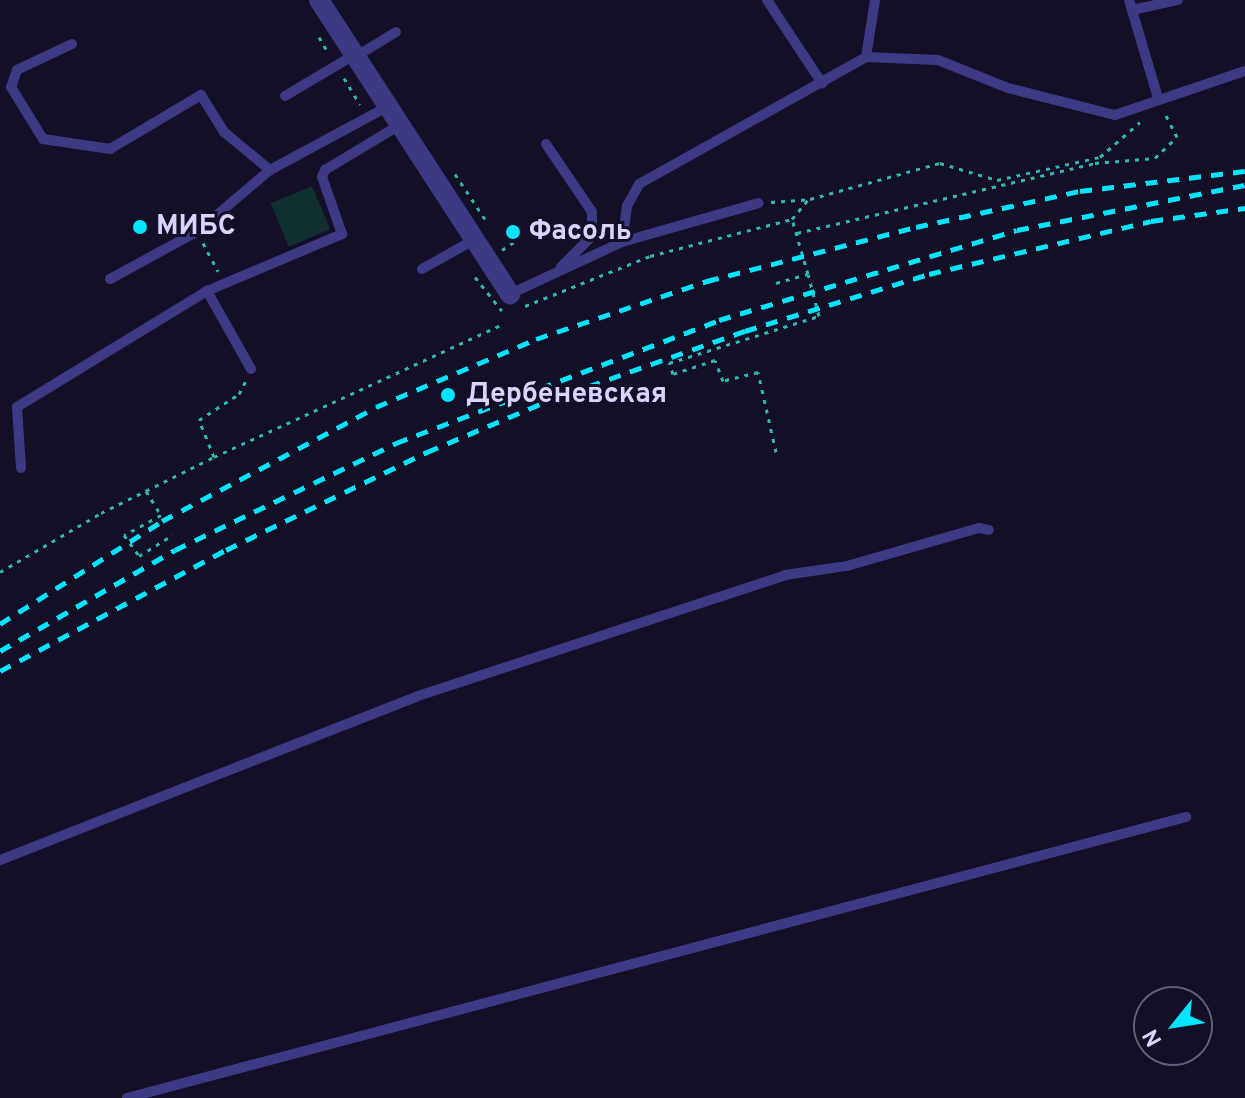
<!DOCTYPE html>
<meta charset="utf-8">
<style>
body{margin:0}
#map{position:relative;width:1245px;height:1098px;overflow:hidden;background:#130f26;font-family:Overpass,sans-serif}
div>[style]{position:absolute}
.green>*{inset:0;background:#12302f;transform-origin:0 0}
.path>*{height:3px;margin-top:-1.5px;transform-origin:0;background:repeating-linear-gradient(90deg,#2fb8b0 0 4px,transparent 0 10px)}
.service>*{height:10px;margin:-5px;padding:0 5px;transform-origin:5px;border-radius:5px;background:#3d3a85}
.minor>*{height:20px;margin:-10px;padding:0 10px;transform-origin:10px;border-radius:10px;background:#3d3a85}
.rail>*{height:5px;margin-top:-2.5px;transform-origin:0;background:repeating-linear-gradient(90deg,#00e5ff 0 12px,transparent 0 22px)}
.dots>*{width:22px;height:22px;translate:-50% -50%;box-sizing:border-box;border:4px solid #130f26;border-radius:50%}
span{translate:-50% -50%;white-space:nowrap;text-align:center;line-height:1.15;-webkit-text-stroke:6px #130f26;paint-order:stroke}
.poi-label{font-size:28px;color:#d9d4ff;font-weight:700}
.left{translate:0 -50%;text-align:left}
.north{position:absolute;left:1133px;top:986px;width:80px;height:80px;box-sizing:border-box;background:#130f26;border:2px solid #625e7d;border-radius:50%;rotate:240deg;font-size:22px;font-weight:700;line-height:32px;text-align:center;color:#d9d4ff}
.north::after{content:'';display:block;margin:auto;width:28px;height:36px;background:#00e5ff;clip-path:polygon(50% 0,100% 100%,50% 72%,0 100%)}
</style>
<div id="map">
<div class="green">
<div style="left:312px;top:186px;width:47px;height:45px;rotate:67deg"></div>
</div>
<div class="path">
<div style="left:319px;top:37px;width:20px;rotate:60deg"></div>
<div style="left:344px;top:78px;width:31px;rotate:59deg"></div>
<div style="left:455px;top:174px;width:58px;rotate:56.3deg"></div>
<div style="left:771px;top:202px;width:39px;rotate:-4deg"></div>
<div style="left:810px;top:199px;width:135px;rotate:-15.5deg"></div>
<div style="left:940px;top:163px;width:59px;rotate:16.6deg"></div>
<div style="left:997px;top:180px;width:106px;rotate:-12.6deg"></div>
<div style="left:1100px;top:157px;width:53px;rotate:-41.2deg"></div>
<div style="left:797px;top:233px;width:306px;rotate:-13.2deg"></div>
<div style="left:1095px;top:163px;width:60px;rotate:-4.8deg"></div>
<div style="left:1155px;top:158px;width:30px;rotate:-44deg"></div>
<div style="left:1177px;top:137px;width:29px;rotate:-117deg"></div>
<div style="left:203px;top:243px;width:32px;rotate:62deg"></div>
<div style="left:502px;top:250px;width:14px;rotate:-34deg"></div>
<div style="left:475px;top:277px;width:43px;rotate:51.5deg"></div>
<div style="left:776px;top:283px;width:33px;rotate:-16deg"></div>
<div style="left:808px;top:274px;width:57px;rotate:-106.2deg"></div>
<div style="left:525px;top:306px;width:135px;rotate:-21.8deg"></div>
<div style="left:650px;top:256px;width:147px;rotate:-14.6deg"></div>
<div style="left:792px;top:219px;width:26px;rotate:-50deg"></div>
<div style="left:776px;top:452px;width:82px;rotate:-102.7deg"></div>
<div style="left:758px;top:372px;width:36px;rotate:166deg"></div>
<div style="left:723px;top:381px;width:22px;rotate:-111deg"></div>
<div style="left:715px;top:360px;width:44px;rotate:161.6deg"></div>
<div style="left:673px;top:374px;width:12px;rotate:-110deg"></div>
<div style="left:669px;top:363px;width:157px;rotate:-17.4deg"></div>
<div style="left:819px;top:316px;width:43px;rotate:-104.7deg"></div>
<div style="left:214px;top:457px;width:316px;rotate:-24.7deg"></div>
<div style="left:146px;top:491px;width:28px;rotate:58deg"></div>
<div style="left:161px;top:515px;width:42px;rotate:151.6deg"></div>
<div style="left:124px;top:535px;width:26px;rotate:54deg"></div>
<div style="left:139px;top:556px;width:40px;rotate:-32deg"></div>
<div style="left:0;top:572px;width:117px;rotate:-30.3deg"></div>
<div style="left:101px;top:513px;width:126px;rotate:-26.4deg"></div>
<div style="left:214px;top:457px;width:40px;rotate:-112deg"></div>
<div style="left:199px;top:420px;width:48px;rotate:-33deg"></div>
<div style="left:239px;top:394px;width:16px;rotate:-63deg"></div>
</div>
<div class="service">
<div style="left:767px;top:0;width:100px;rotate:56.5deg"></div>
<div style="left:1129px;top:0;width:102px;rotate:73.5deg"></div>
<div style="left:1132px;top:10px;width:47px;rotate:-12.3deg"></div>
<div style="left:72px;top:44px;width:61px;rotate:154.7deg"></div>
<div style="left:17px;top:70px;width:18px;rotate:109deg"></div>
<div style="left:11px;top:87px;width:61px;rotate:58.4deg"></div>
<div style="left:43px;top:139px;width:68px;rotate:8.5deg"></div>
<div style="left:110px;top:149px;width:106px;rotate:-30.7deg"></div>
<div style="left:201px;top:95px;width:44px;rotate:58.1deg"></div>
<div style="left:224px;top:132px;width:60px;rotate:39.6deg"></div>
<div style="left:270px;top:170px;width:133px;rotate:-28.3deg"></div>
<div style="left:355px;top:57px;width:48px;rotate:-31.4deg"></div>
<div style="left:866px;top:57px;width:58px;rotate:-81deg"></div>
<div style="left:285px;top:96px;width:80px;rotate:-30.7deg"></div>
<div style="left:546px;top:144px;width:82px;rotate:55.9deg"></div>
<div style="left:592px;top:212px;width:24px;rotate:90deg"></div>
<div style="left:592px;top:236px;width:44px;rotate:135deg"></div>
<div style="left:622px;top:242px;width:36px;rotate:-82deg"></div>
<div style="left:627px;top:206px;width:25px;rotate:-61deg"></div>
<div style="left:639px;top:184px;width:260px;rotate:-29.2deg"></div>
<div style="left:866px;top:57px;width:72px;rotate:2.4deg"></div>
<div style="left:938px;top:60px;width:75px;rotate:21.8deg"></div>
<div style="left:1008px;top:88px;width:110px;rotate:14.2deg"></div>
<div style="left:1115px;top:115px;width:137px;rotate:-18.7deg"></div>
<div style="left:422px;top:269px;width:57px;rotate:-29.2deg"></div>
<div style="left:110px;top:279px;width:100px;rotate:-28.6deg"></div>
<div style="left:198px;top:231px;width:94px;rotate:-40.3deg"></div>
<div style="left:510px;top:294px;width:123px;rotate:-24.9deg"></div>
<div style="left:622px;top:242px;width:142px;rotate:-15.9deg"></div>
<div style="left:251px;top:369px;width:90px;rotate:-119.4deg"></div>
<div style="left:207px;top:291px;width:147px;rotate:-22.9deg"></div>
<div style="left:342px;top:234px;width:60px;rotate:-109.3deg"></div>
<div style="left:322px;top:177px;width:8px;rotate:-67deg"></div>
<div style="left:325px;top:170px;width:85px;rotate:-31.1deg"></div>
<div style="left:21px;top:468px;width:61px;rotate:-93.8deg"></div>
<div style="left:17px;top:407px;width:223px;rotate:-31.4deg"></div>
<div style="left:0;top:860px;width:446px;rotate:-21.4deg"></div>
<div style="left:415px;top:697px;width:390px;rotate:-18.2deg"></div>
<div style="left:785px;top:575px;width:63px;rotate:-8.3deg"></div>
<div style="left:847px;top:566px;width:137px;rotate:-16.1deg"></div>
<div style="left:979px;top:528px;width:10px;rotate:11deg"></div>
<div style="left:127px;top:1098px;width:1096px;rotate:-14.86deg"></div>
</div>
<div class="minor">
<div style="left:319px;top:0;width:351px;rotate:57deg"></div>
</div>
<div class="rail">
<div style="left:0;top:624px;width:192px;rotate:-32.4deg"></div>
<div style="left:162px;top:521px;width:242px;rotate:-28deg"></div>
<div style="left:376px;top:407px;width:174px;rotate:-23deg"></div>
<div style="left:536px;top:339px;width:181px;rotate:-18.7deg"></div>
<div style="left:707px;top:281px;width:216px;rotate:-14.5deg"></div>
<div style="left:916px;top:227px;width:168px;rotate:-12.4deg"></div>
<div style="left:1080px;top:191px;width:166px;rotate:-6.9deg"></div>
<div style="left:0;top:651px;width:202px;rotate:-30deg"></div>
<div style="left:175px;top:550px;width:246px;rotate:-25.8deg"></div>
<div style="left:396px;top:443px;width:346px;rotate:-20.8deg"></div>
<div style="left:719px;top:320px;width:311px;rotate:-16.8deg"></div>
<div style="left:1017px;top:230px;width:232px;rotate:-11.2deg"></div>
<div style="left:0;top:671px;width:256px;rotate:-28.2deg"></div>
<div style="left:226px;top:550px;width:224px;rotate:-26deg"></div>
<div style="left:427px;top:452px;width:130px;rotate:-23deg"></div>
<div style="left:547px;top:401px;width:210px;rotate:-19.5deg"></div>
<div style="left:745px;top:331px;width:193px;rotate:-17.2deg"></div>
<div style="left:929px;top:274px;width:228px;rotate:-13.4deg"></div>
<div style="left:1151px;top:221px;width:95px;rotate:-7.9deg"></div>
</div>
<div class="dots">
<div style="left:140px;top:227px;background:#00e5ff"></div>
<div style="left:513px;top:232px;background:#00e5ff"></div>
<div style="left:448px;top:395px;background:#00e5ff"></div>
</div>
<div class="poi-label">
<span class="left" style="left:156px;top:227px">МИБС</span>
<span class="left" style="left:529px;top:232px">Фасоль</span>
<span class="left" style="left:466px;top:395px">Дербеневская</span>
</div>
<div class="north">N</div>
</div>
